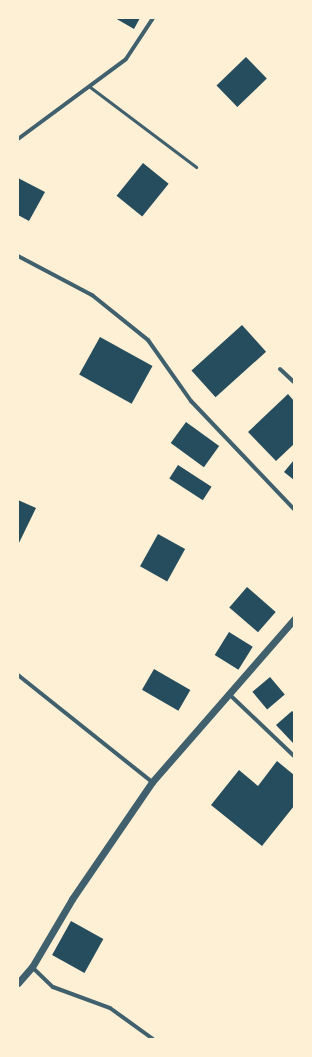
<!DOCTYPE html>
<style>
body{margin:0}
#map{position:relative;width:312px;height:1057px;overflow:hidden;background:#fdf0d5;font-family:"Playfair Display",serif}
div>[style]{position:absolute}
.building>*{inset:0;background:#264d5e;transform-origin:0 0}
.service>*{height:3px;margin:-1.5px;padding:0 1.5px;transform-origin:1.5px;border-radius:1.5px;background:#3f606c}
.minor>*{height:4px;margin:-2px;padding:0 2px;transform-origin:2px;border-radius:2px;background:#3f606c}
.tertiary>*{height:7px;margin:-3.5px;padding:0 3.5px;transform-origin:3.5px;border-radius:3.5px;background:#3f606c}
span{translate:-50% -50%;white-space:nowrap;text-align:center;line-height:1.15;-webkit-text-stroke:4px #fdf0d5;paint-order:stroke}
.frame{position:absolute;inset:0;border:19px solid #fdf0d5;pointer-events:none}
</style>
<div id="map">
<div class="building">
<div style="clip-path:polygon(115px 18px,140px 18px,134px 29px)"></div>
<div style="left:246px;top:57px;width:30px;height:41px;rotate:46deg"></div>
<div style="left:143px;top:163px;width:33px;height:42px;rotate:39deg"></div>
<div style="clip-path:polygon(18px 178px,45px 192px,29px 221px,18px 215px)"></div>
<div style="left:242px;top:325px;width:36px;height:68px;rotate:48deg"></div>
<div style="left:100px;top:337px;width:60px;height:43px;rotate:29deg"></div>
<div style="clip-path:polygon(288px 394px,294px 401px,294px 444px,276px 461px,248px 432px)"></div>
<div style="left:186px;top:422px;width:41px;height:26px;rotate:36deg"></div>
<div style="clip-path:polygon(294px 460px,294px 480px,284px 472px)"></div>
<div style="left:178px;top:465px;width:40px;height:16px;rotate:33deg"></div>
<div style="clip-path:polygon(18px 500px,36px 508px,18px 545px)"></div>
<div style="left:158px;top:534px;width:31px;height:37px;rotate:29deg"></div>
<div style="left:247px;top:587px;width:38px;height:27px;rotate:41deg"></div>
<div style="left:229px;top:632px;width:28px;height:27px;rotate:32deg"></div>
<div style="left:154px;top:669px;width:42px;height:24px;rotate:30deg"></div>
<div style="left:270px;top:677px;width:23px;height:23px;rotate:50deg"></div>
<div style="clip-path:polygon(292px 711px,294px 713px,293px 743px,276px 725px)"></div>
<div style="clip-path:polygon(277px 761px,294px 775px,294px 806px,262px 846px,211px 805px,239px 770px,258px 786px)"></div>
<div style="left:71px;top:921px;width:37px;height:39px;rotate:29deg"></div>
</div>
<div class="service">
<div style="left:90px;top:87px;width:133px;rotate:37deg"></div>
</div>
<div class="minor">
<div style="left:18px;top:139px;width:134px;rotate:-36.5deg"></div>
<div style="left:126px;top:59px;width:49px;rotate:-56.6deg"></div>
<div style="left:18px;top:256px;width:84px;rotate:27.8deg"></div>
<div style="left:92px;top:295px;width:72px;rotate:38.8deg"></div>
<div style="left:148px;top:340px;width:75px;rotate:54.8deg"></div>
<div style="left:191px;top:401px;width:149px;rotate:46.4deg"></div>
<div style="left:280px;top:369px;width:19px;rotate:43deg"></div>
<div style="left:18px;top:675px;width:171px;rotate:38.6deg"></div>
<div style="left:230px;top:695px;width:88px;rotate:43.6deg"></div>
<div style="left:32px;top:967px;width:29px;rotate:44deg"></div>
<div style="left:53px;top:987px;width:61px;rotate:20.2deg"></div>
<div style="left:110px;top:1008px;width:53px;rotate:35.8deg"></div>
</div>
<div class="tertiary">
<div style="left:18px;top:983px;width:21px;rotate:-49deg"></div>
<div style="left:32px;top:967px;width:79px;rotate:-59.5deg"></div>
<div style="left:72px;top:899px;width:142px;rotate:-55.6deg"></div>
<div style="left:152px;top:782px;width:216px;rotate:-48.9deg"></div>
</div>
<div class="frame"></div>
</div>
